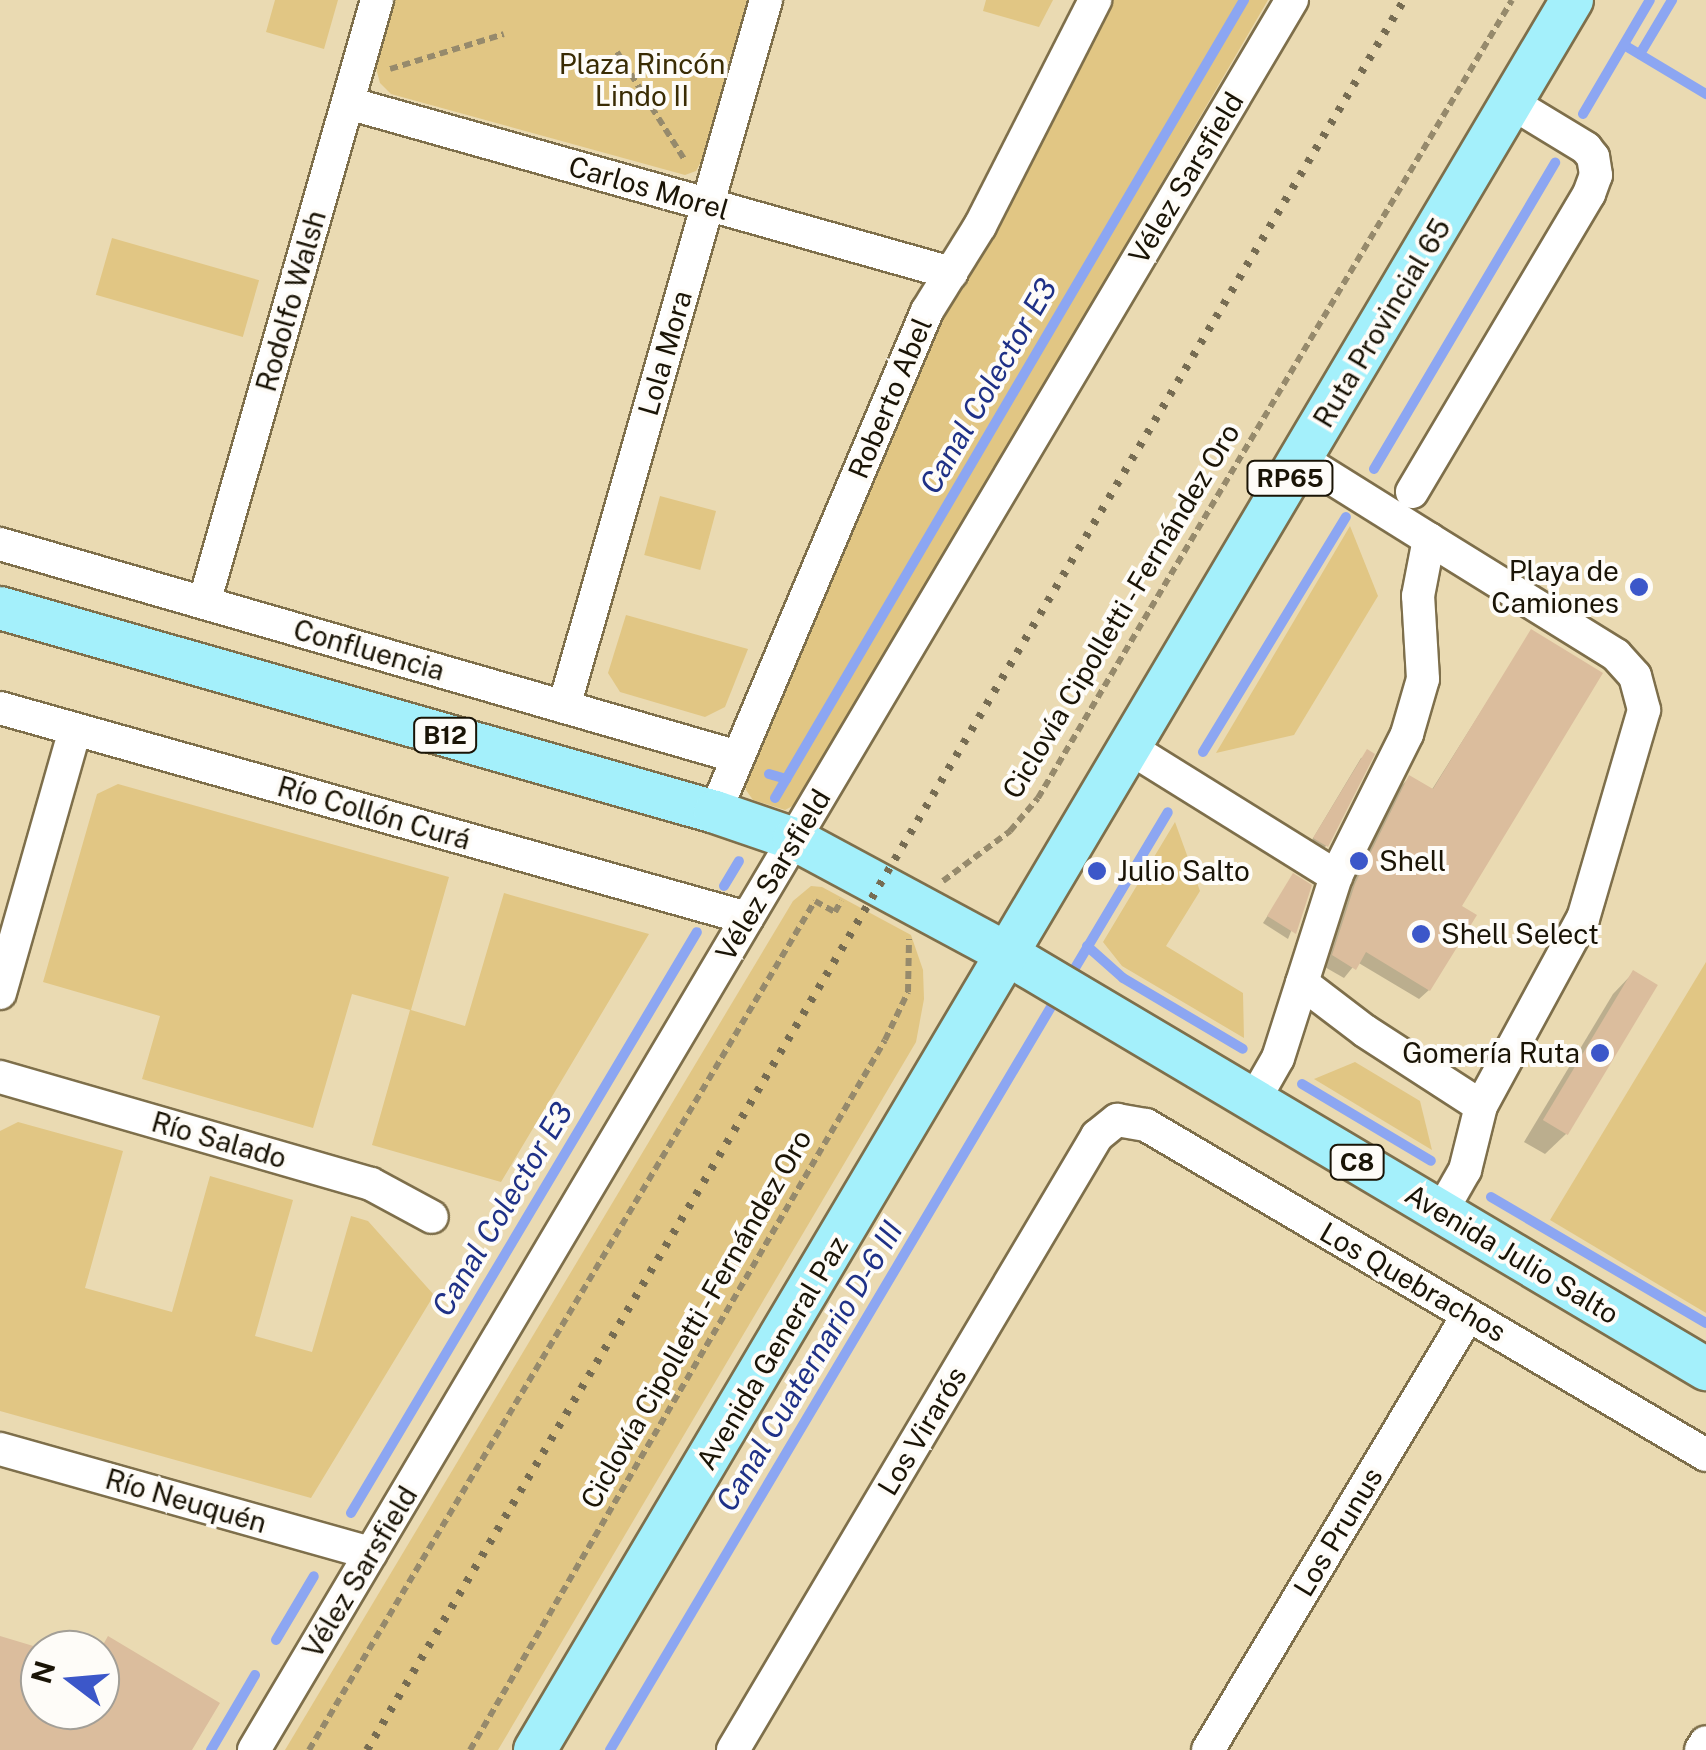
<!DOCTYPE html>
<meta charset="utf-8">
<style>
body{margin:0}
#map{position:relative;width:1706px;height:1750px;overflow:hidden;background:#eadab2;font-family:"Public Sans",sans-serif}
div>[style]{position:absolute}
.green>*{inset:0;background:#e1c684;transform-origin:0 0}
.shadow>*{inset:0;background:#0003}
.stream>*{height:10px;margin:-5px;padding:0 5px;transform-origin:5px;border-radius:5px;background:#8ca6f2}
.building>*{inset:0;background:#dbbd9d;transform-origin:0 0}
.path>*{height:6px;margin-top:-3px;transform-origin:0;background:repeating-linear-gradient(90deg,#968a6c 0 8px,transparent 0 13px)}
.roads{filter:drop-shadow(2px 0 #7e6f4b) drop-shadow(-2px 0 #7e6f4b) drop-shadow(0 2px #7e6f4b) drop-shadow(0 -2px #7e6f4b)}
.minor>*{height:32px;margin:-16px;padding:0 16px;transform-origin:16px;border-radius:16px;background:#fff}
.major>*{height:42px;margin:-21px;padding:0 21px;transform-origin:21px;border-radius:21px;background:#a4f0fb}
.rail>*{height:8px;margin-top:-4px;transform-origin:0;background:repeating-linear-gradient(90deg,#766c52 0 5px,transparent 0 15px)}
.dots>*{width:28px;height:28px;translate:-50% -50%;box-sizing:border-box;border:5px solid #fefcf8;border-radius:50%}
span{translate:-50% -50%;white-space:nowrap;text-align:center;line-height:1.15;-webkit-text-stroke:8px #fefcf8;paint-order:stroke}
.shield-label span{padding:2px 8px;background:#fefcf8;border:2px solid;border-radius:8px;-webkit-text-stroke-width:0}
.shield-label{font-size:25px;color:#1a1406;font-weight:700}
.park-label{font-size:28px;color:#3a2c04}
.street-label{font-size:28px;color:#1a1406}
.poi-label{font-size:28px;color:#1a1406}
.right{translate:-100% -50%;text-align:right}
.left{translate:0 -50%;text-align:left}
.water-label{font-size:30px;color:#1f3187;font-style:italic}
.north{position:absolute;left:20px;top:1630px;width:100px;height:100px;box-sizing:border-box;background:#fefcf8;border:2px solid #a39f97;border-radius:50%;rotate:286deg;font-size:28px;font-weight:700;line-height:40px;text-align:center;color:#1a1406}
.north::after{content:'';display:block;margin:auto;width:35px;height:45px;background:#3c57c9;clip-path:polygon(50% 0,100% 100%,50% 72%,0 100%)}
</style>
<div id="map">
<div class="green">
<div style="clip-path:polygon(275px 0,338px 0,324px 49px,266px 32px)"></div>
<div style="clip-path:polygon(395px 0,747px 0,703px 158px,696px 171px,685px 175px,391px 94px,380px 83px,376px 68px)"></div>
<div style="clip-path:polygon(986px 0,1053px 0,1039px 27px,983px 11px)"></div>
<div style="clip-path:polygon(1113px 0,1268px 0,802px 801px,785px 810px,753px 800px,746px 790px,746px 777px,943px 313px,972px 271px)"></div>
<div style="left:112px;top:238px;width:153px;height:59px;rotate:16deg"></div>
<div style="left:660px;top:496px;width:58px;height:61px;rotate:15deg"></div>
<div style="clip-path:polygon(1350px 526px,1378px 596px,1294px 735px,1216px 753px)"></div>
<div style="clip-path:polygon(626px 615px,748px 649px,725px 707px,705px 717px,620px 692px,608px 673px)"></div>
<div style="clip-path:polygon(118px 784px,449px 877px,411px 1010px,465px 1026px,504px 893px,649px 934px,501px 1182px,372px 1145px,410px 1010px,352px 994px,313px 1128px,142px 1079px,160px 1016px,43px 982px,97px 794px)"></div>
<div style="clip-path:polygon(1175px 822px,1200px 891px,1166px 946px,1243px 993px,1244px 1038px,1122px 966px,1103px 942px)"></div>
<div style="clip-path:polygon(811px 886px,822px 887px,911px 935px,923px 970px,924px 999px,916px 1042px,498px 1750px,285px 1750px,793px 901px)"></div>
<div style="clip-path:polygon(1706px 962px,1706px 1313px,1550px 1220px)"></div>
<div style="clip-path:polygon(1355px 1062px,1420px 1101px,1432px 1150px,1314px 1079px)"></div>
<div style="clip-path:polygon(18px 1122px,123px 1151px,85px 1288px,172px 1312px,210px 1176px,293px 1200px,255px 1336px,312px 1352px,351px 1216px,368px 1221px,434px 1295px,311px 1498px,0 1411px,0 1131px)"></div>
</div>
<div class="shadow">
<div style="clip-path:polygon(1531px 632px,1459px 907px,1429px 990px,1419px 999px,1357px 962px,1344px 978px,1323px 966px,1346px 896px,1400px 787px,1409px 778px,1431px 791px)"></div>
<div style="clip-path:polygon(1371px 755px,1326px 846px,1320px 852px,1309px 845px,1361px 758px)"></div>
<div style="clip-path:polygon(1293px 876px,1309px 886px,1288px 939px,1263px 923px)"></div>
<div style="clip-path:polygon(1633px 973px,1654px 986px,1566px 1134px,1545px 1154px,1524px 1142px,1613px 994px)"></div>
</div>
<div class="stream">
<div style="left:1624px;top:45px;width:96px;rotate:30.9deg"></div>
<div style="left:1640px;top:54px;width:63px;rotate:-59.3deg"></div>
<div style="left:1583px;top:114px;width:132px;rotate:-59.6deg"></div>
<div style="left:1374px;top:469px;width:356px;rotate:-59.4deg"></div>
<div style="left:1203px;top:752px;width:275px;rotate:-58.7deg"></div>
<div style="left:769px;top:774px;width:18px;rotate:16deg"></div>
<div style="left:775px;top:798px;width:926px;rotate:-59.56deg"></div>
<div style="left:724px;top:886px;width:29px;rotate:-59deg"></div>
<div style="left:1087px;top:946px;width:48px;rotate:41.6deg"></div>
<div style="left:1123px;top:978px;width:139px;rotate:30.6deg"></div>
<div style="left:1072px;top:973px;width:187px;rotate:-59.2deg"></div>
<div style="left:1302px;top:1084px;width:150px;rotate:30.8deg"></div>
<div style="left:1491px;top:1197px;width:249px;rotate:30.4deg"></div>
<div style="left:351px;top:1513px;width:676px;rotate:-59.23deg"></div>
<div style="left:276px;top:1640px;width:74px;rotate:-59.3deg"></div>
<div style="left:211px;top:1750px;width:87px;rotate:-59.6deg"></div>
<div style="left:610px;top:1750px;width:864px;rotate:-59.31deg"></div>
</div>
<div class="building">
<div style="clip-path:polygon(1531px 629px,1603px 673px,1462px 906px,1477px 915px,1430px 991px,1366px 952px,1356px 970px,1332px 955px,1355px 884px,1409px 775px,1433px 789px)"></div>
<div style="clip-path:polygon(1367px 749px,1375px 754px,1328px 847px,1313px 838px)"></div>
<div style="clip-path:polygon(1293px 873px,1312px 885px,1296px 934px,1267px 916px)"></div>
<div style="left:1633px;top:970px;width:29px;height:175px;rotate:31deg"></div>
<div style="clip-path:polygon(0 1636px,40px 1648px,40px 1710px,100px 1710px,100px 1650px,108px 1636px,220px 1703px,192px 1750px,0 1750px)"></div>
</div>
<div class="path">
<div style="left:617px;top:52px;width:126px;rotate:57.9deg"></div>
<div style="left:390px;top:69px;width:119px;rotate:-17.1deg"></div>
<div style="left:943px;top:881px;width:84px;rotate:-36.7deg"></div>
<div style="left:1010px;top:831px;width:43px;rotate:-49.7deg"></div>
<div style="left:1038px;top:798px;width:928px;rotate:-59.29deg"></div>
<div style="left:309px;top:1750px;width:988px;rotate:-59.21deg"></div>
<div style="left:815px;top:901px;width:23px;rotate:29deg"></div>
<div style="left:835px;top:912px;width:13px;rotate:-61deg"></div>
<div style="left:470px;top:1750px;width:822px;rotate:-59.69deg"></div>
<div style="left:885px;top:1040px;width:53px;rotate:-64.4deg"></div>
<div style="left:908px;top:992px;width:53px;rotate:-88.9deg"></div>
</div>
<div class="roads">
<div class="minor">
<div style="left:348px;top:103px;width:627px;rotate:15.74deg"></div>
<div style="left:1301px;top:459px;width:151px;rotate:32deg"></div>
<div style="left:1412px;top:492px;width:347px;rotate:-59.3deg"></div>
<div style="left:1589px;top:194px;width:20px;rotate:-70deg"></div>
<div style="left:1596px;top:175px;width:18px;rotate:-99deg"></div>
<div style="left:1593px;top:157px;width:11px;rotate:-128deg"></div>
<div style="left:1586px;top:148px;width:87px;rotate:-148.7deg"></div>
<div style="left:0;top:544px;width:768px;rotate:16.1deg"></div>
<div style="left:204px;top:603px;width:627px;rotate:-73.99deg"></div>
<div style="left:564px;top:707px;width:735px;rotate:-74.05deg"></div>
<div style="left:0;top:708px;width:776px;rotate:15.7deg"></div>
<div style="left:1130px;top:748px;width:243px;rotate:31.9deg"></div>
<div style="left:715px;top:812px;width:544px;rotate:-67.06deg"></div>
<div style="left:927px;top:311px;width:100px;rotate:-58.1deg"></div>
<div style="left:980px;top:226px;width:254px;rotate:-63deg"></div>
<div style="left:1302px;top:983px;width:79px;rotate:37.3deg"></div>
<div style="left:1365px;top:1031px;width:138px;rotate:32.9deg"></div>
<div style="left:0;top:993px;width:273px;rotate:-74.1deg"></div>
<div style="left:0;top:1077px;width:386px;rotate:16.1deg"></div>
<div style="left:371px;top:1184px;width:69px;rotate:28.4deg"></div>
<div style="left:1254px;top:1100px;width:48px;rotate:-60.3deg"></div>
<div style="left:1278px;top:1058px;width:191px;rotate:-72.3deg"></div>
<div style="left:1336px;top:876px;width:159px;rotate:-63.4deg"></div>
<div style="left:1407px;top:734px;width:57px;rotate:-73.8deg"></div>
<div style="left:1423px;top:679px;width:83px;rotate:-93.4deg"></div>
<div style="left:1418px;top:596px;width:58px;rotate:-79.1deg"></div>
<div style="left:1429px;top:539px;width:220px;rotate:31.8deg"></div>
<div style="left:1616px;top:655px;width:28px;rotate:48deg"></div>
<div style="left:1635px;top:676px;width:35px;rotate:75deg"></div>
<div style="left:1644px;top:710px;width:217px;rotate:106.3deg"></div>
<div style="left:1583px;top:918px;width:214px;rotate:118.5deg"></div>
<div style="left:1481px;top:1106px;width:66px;rotate:104deg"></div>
<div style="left:1465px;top:1170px;width:48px;rotate:119.7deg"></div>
<div style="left:0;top:1449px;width:385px;rotate:15.7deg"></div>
<div style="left:254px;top:1750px;width:2035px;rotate:-59.33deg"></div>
<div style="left:733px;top:1750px;width:714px;rotate:-59.34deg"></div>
<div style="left:1097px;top:1136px;width:26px;rotate:-39deg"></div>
<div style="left:1117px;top:1120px;width:29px;rotate:10deg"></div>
<div style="left:1146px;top:1125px;width:650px;rotate:30.51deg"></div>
<div style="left:1208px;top:1750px;width:507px;rotate:-59.13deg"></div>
<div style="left:1701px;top:1750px;width:9px;rotate:-58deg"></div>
</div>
<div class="major">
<div style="left:0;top:608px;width:744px;rotate:15.92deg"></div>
<div style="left:715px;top:812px;width:83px;rotate:18.9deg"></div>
<div style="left:794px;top:839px;width:244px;rotate:28.3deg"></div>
<div style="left:1009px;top:955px;width:811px;rotate:30.71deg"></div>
<div style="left:535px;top:1750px;width:2034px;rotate:-59.35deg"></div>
</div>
</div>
<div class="rail">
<div style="left:367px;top:1750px;width:2034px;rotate:-59.35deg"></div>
</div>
<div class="dots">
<div style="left:1639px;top:587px;background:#3c57c9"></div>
<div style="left:1359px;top:861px;background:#3c57c9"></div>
<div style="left:1097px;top:871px;background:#3c57c9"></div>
<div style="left:1421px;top:934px;background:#3c57c9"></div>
<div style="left:1600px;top:1053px;background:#3c57c9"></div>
</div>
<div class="shield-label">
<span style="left:1290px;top:478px">RP65</span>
<span style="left:445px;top:735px">B12</span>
<span style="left:1357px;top:1162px">C8</span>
</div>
<div class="park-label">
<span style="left:642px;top:80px">Plaza Rincón<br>Lindo II</span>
</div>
<div class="street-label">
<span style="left:1186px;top:178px;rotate:-59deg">Vélez Sarsfield</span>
<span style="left:649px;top:188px;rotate:16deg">Carlos Morel</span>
<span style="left:291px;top:301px;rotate:-74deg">Rodolfo Walsh</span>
<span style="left:1382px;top:323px;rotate:-59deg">Ruta Provincial 65</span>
<span style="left:665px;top:353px;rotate:-74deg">Lola Mora</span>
<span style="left:890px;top:398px;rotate:-67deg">Roberto Abel</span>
<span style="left:1121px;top:611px;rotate:-59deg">Ciclovía Cipolletti - Fernández Oro</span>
<span style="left:369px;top:650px;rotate:16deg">Confluencia</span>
<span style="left:374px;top:813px;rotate:16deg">Río Collón Curá</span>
<span style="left:773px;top:875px;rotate:-59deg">Vélez Sarsfield</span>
<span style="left:219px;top:1140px;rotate:16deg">Río Salado</span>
<span style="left:1512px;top:1254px;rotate:31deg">Avenida Julio Salto</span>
<span style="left:1413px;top:1282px;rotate:30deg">Los Quebrachos</span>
<span style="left:696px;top:1319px;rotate:-60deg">Ciclovía Cipolletti - Fernández Oro</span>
<span style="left:772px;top:1353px;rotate:-59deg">Avenida General Paz</span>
<span style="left:922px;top:1431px;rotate:-59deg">Los Virarós</span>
<span style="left:186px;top:1501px;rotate:16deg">Río Neuquén</span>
<span style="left:1338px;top:1532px;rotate:-59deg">Los Prunus</span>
<span style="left:360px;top:1572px;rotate:-59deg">Vélez Sarsfield</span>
</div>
<div class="poi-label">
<span class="right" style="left:1619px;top:587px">Playa de<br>Camiones</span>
<span class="left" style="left:1379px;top:861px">Shell</span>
<span class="left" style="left:1117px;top:871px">Julio Salto</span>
<span class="left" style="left:1441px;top:934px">Shell Select</span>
<span class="right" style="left:1580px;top:1053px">Gomería Ruta</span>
</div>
<div class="water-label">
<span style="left:988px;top:386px;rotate:-60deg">Canal Colector E3</span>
<span style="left:502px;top:1209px;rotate:-59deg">Canal Colector E3</span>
<span style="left:809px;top:1366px;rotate:-59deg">Canal Cuaternario D-6 III</span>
</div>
<div class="north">N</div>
</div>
